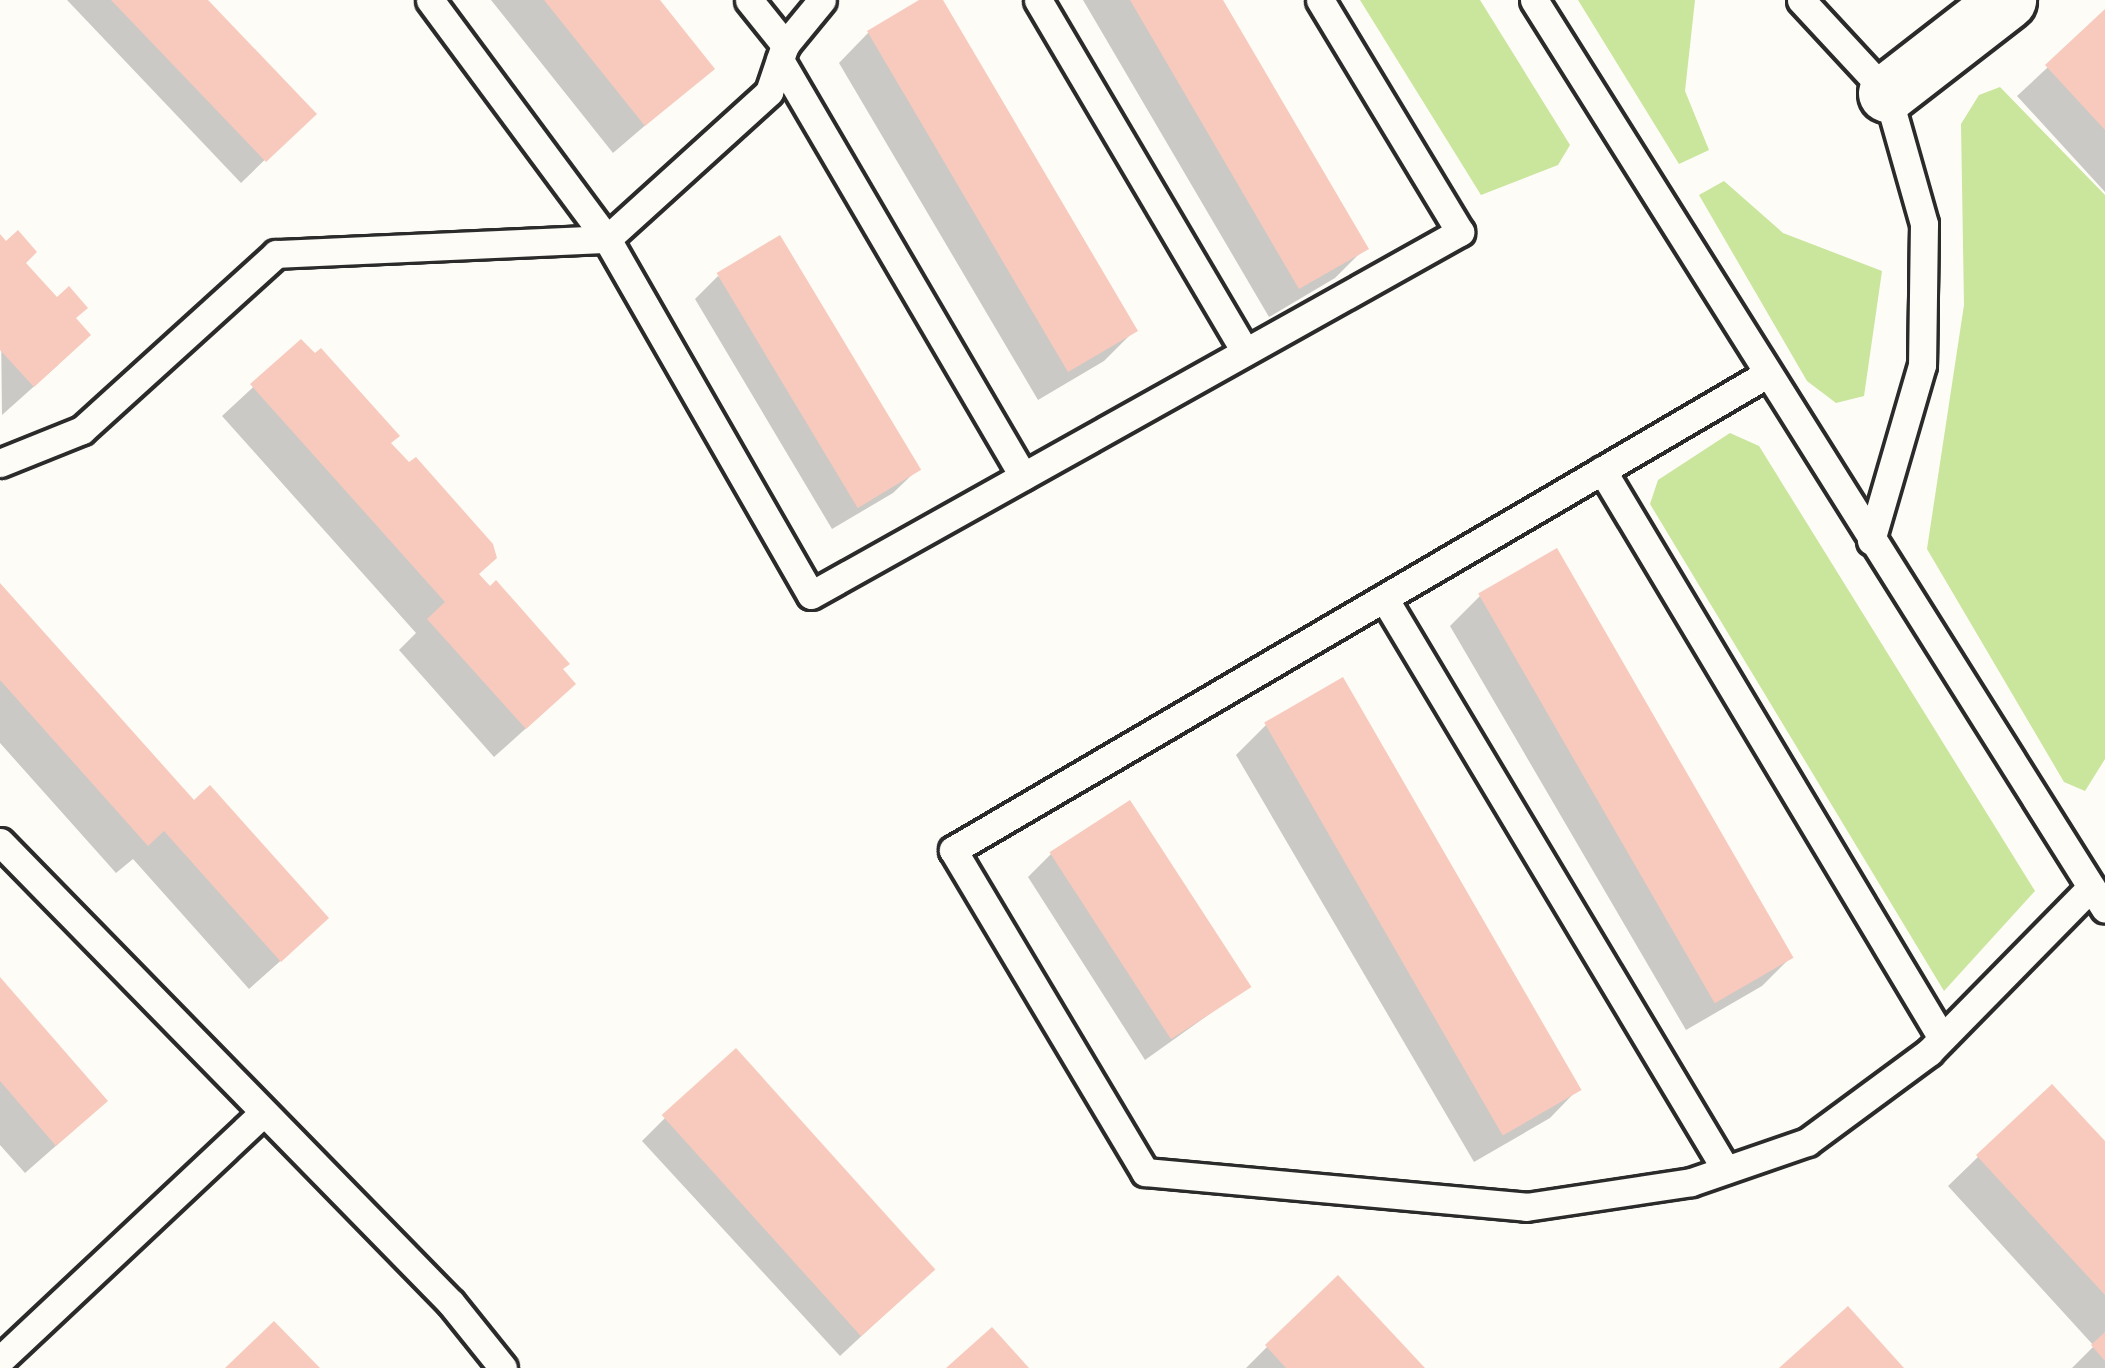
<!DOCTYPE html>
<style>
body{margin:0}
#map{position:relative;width:2105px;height:1368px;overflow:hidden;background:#fdfcf7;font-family:Kalam,sans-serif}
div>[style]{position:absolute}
.green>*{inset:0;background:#cae59c}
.shadow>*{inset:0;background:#0003}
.building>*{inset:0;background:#f8cabd;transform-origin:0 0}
.roads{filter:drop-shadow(3px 0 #2b2b2b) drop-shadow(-3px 0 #2b2b2b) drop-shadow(0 3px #2b2b2b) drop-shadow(0 -3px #2b2b2b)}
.service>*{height:27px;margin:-13.5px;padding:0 13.5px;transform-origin:13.5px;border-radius:13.5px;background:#fdfcf7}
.minor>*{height:57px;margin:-28.5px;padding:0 28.5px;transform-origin:28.5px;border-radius:28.5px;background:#fdfcf7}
span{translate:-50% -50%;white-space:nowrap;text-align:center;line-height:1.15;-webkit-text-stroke:9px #fdfcf7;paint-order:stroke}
</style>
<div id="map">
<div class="green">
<div style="clip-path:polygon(1360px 0,1480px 0,1570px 145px,1558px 165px,1481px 195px)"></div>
<div style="clip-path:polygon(1578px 0,1695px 0,1685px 91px,1709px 150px,1679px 164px)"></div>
<div style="clip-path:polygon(2000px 87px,2105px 195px,2105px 759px,2085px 791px,2064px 782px,1927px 549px,1964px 305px,1961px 124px,1979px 95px)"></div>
<div style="clip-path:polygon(1724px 181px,1783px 233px,1882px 271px,1864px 396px,1836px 403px,1807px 381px,1699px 195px)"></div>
<div style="clip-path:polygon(1730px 433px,1759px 446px,2035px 891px,1944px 991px,1650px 504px,1658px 480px)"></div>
</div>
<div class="shadow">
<div style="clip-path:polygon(67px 0,204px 0,312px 114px,241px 183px)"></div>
<div style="clip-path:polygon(491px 0,656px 0,711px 69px,613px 153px)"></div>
<div style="clip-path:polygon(924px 0,939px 0,1134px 331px,1104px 361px,1038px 400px,839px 63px,868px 33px)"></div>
<div style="clip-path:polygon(1083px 0,1220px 0,1365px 248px,1335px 278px,1269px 317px)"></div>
<div style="clip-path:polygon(2105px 14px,2105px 192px,2017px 96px)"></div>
<div style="clip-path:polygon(0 238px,73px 319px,58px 365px,2px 415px)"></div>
<div style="clip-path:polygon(718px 276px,917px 470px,893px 493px,832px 529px,695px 299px)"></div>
<div style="clip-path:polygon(301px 343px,388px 443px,476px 575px,560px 669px,543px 713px,494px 757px,399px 650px,416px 633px,222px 416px)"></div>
<div style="clip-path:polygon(0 588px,295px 948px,249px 989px,133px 859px,116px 873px,0 743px)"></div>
<div style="clip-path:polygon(1480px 596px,1792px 956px,1762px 986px,1686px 1030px,1450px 626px)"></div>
<div style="clip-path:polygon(1266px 725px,1579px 1088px,1550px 1118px,1474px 1162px,1236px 755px)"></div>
<div style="clip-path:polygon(1051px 854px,1246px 988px,1145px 1060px,1028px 877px)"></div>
<div style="clip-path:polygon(0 981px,74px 1130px,25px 1173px,0 1145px)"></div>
<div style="clip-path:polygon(665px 1118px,910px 1291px,840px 1356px,642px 1141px)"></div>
<div style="clip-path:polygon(2105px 1146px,2105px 1368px,2072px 1368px,2094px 1346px,1948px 1186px,1978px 1157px)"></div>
<div style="clip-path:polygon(1267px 1347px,1421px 1368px,1246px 1368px)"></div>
</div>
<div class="building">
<div style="clip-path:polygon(111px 0,208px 0,317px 114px,266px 162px)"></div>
<div style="clip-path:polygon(544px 0,660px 0,715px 69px,645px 126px)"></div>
<div style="clip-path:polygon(919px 0,943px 0,1138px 331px,1068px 372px,867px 31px)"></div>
<div style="clip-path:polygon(1130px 0,1223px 0,1369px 249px,1299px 289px)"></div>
<div style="clip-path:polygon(2105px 9px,2105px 130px,2045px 65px)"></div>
<div style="clip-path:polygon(18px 230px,37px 252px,26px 263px,57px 297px,69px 286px,88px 308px,76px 318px,91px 335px,34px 387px,0 350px,0 234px,6px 241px)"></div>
<div style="left:780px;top:235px;width:274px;height:74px;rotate:59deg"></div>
<div style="clip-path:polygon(301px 339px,315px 353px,321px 348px,400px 436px,391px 443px,409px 462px,416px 457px,493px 544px,497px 558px,479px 574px,490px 586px,496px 580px,570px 664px,563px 669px,576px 684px,526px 729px,427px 619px,445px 602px,250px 384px)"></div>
<div style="left:1557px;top:548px;width:473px;height:91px;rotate:60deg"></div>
<div style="clip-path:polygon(0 583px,194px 800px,210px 785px,329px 918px,281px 962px,164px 831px,148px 846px,0 680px)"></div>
<div style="left:1343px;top:677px;width:477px;height:91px;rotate:60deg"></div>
<div style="left:1130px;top:800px;width:223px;height:96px;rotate:57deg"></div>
<div style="clip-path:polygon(0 977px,108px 1101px,56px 1146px,0 1081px)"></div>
<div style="left:736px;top:1048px;width:298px;height:100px;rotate:48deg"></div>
<div style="clip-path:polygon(2052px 1084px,2105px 1141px,2105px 1295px,1976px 1155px)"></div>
<div style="clip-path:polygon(1338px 1275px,1425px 1368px,1286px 1368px,1265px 1345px)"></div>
<div style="clip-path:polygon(1848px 1306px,1904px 1368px,1779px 1368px)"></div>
<div style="clip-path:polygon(274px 1321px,320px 1368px,225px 1368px)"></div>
<div style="clip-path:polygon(992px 1327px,1029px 1368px,946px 1368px)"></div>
<div style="clip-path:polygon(2105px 1332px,2105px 1361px,2091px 1345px)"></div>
</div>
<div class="roads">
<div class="service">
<div style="left:430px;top:0;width:297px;rotate:53.5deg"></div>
<div style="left:607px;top:239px;width:410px;rotate:60.2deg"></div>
<div style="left:811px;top:595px;width:744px;rotate:-29.22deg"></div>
<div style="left:1460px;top:232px;width:271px;rotate:-121.1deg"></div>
<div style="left:749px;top:0;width:58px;rotate:51.3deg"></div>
<div style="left:1038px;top:0;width:408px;rotate:59.5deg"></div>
<div style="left:1534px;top:0;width:1073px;rotate:57.86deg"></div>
<div style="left:1801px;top:0;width:127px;rotate:47.2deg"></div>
<div style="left:1887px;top:93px;width:136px;rotate:74.2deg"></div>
<div style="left:1924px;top:224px;width:141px;rotate:90.8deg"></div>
<div style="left:1922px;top:365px;width:183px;rotate:106.2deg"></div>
<div style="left:780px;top:60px;width:482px;rotate:59.7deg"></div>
<div style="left:1767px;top:374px;width:943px;rotate:149.68deg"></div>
<div style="left:953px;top:850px;width:375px;rotate:59.2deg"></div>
<div style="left:1145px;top:1172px;width:383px;rotate:5.2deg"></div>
<div style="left:1526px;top:1207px;width:167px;rotate:-8.6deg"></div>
<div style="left:1691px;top:1182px;width:123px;rotate:-19deg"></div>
<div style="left:1807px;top:1142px;width:152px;rotate:-36.4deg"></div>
<div style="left:1929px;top:1052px;width:231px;rotate:-45.5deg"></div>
<div style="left:0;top:463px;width:88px;rotate:-21.9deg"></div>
<div style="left:82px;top:430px;width:262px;rotate:-42.2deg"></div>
<div style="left:276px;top:254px;width:331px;rotate:-2.6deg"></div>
<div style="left:607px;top:239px;width:219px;rotate:-42.2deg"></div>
<div style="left:769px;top:92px;width:50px;rotate:-71.2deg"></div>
<div style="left:785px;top:45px;width:58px;rotate:-50.6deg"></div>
<div style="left:1602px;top:470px;width:662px;rotate:59.1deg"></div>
<div style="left:1384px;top:598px;width:666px;rotate:59.12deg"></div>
<div style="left:0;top:842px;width:645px;rotate:45.63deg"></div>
<div style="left:451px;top:1303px;width:83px;rotate:51.3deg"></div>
<div style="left:0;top:1360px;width:359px;rotate:-43.2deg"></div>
</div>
<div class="minor">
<div style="left:1887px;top:93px;width:152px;rotate:-37.8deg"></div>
</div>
</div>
</div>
